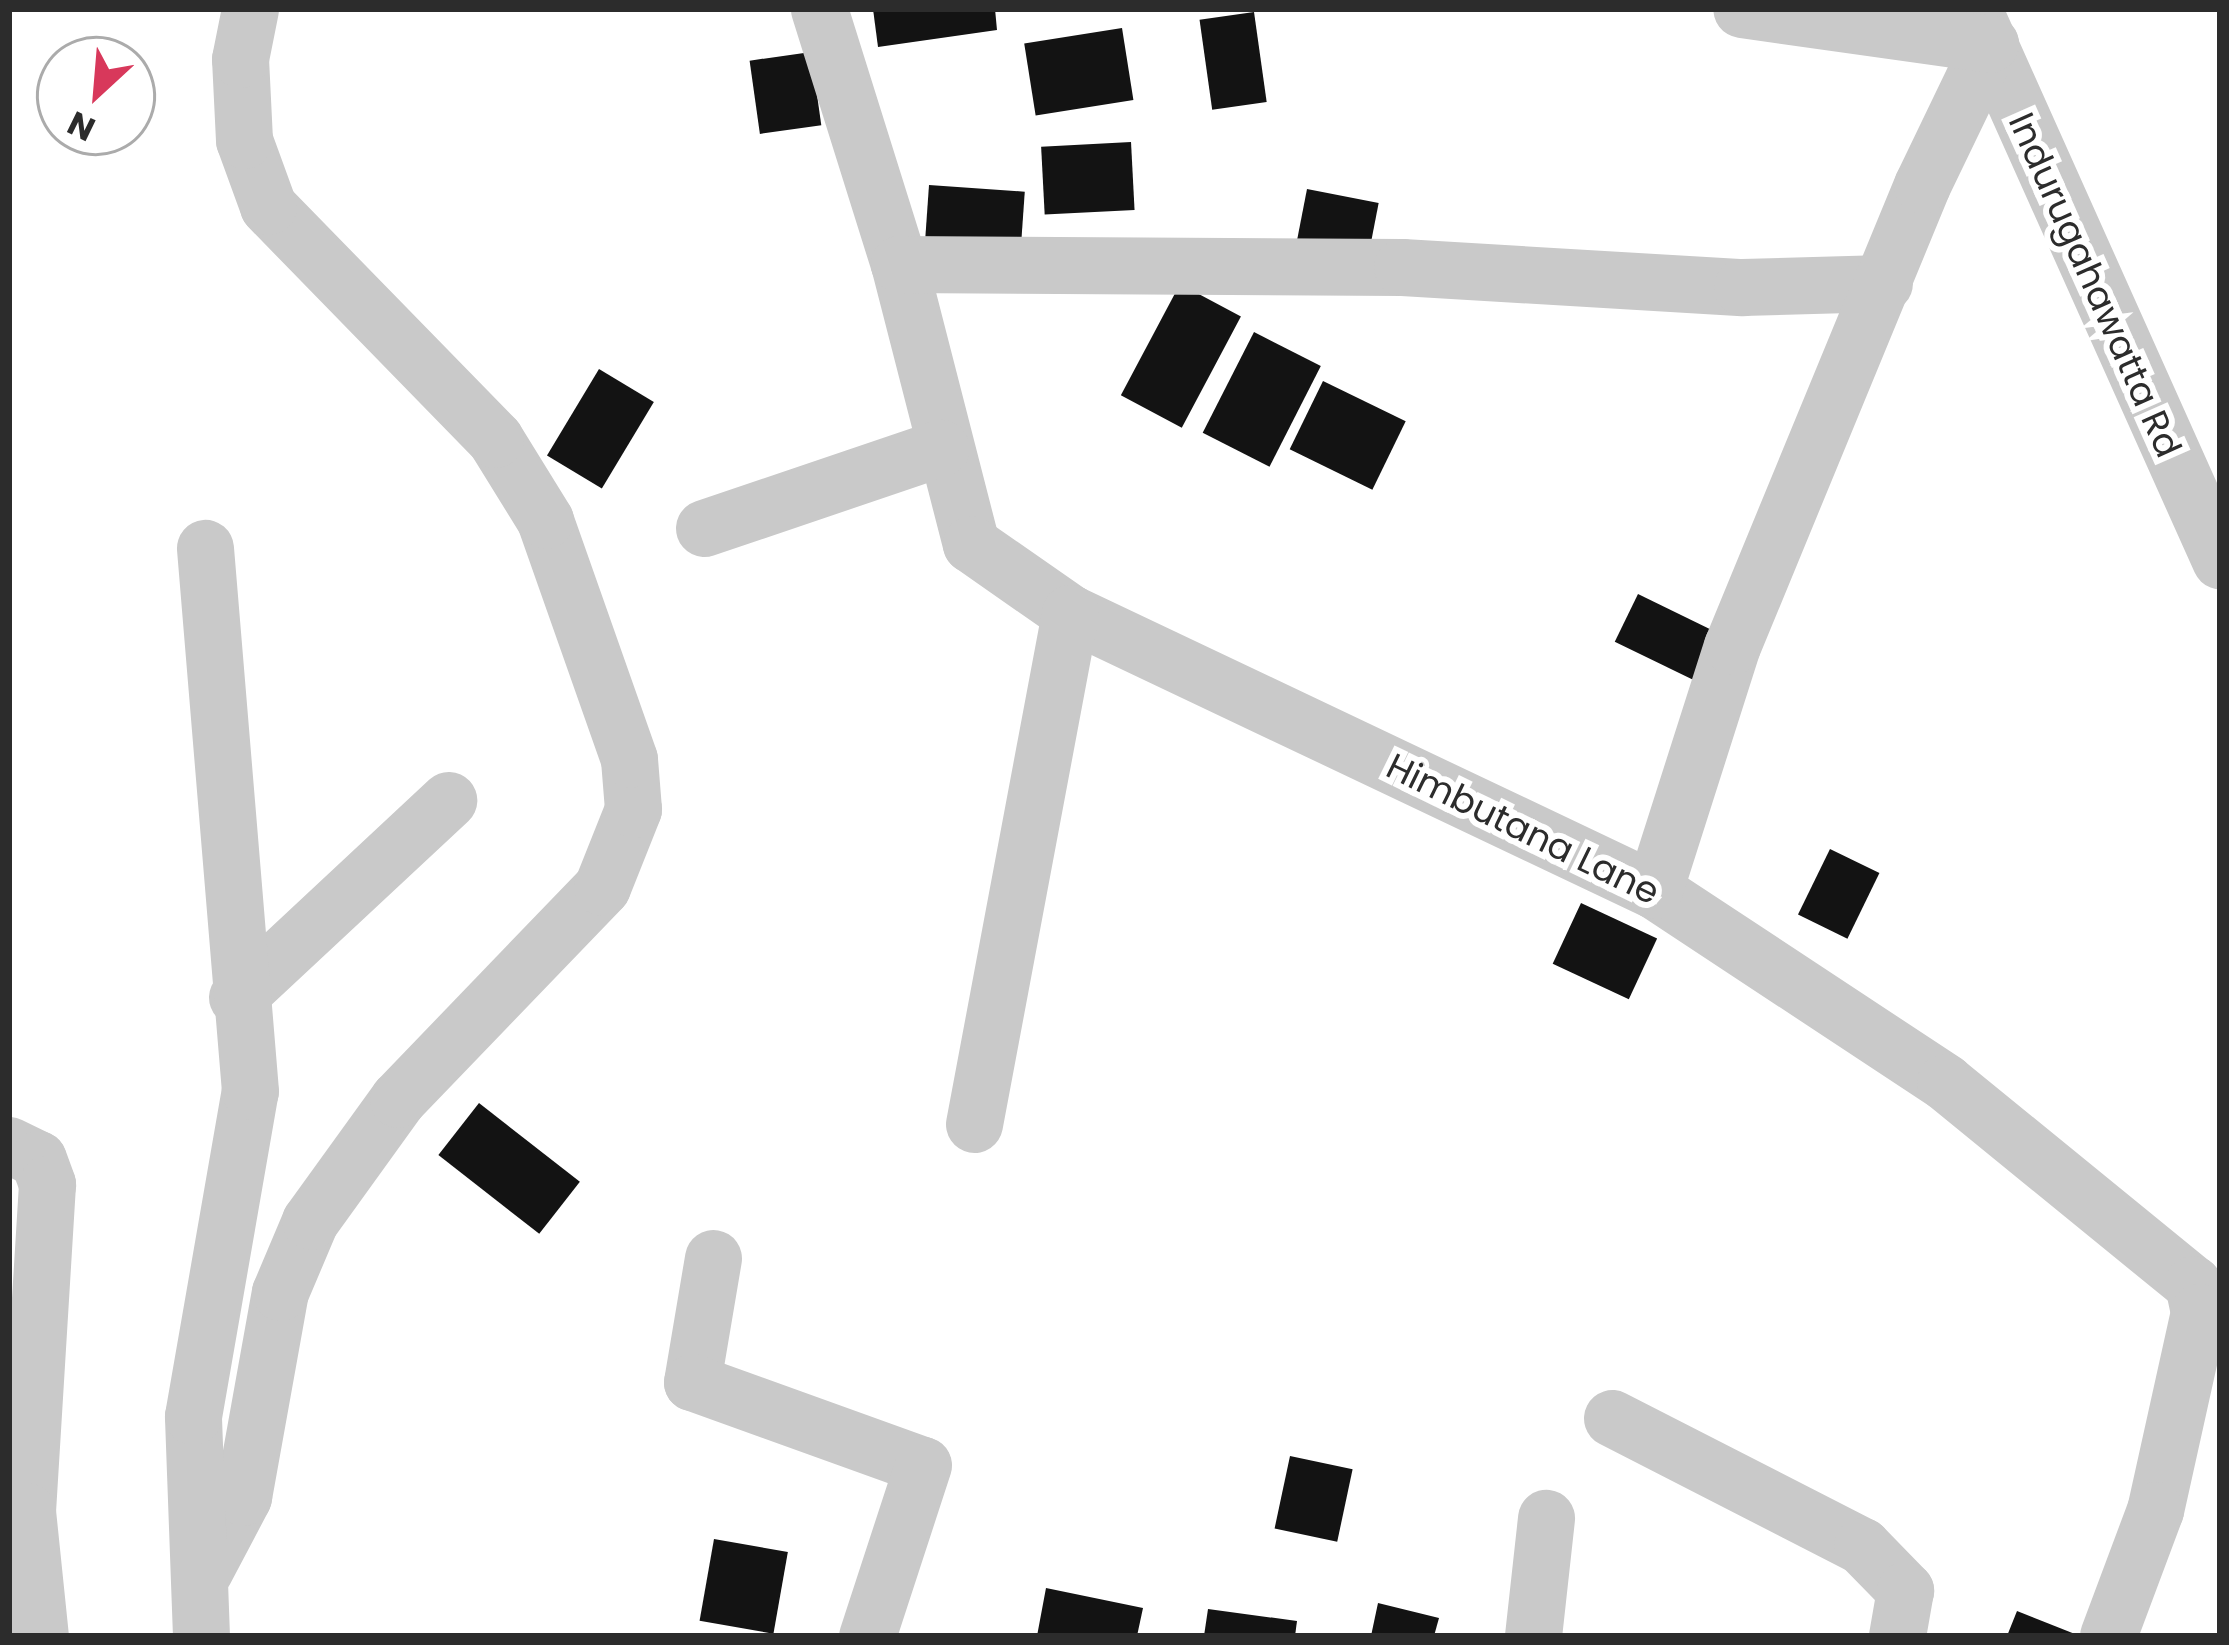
<!DOCTYPE html>
<style>
body{margin:0}
#map{position:relative;width:2229px;height:1645px;overflow:hidden;background:#fff;font-family:Poppins,sans-serif}
div>[style]{position:absolute}
.building>*{inset:0;background:#131313;transform-origin:0 0}
.minor>*{height:57px;margin:-28.5px;padding:0 28.5px;transform-origin:28.5px;border-radius:28.5px;background:#c9c9c9}
span{translate:-50% -50%;white-space:nowrap;text-align:center;line-height:1.15;-webkit-text-stroke:12px #fff;paint-order:stroke}
.street-label{font-size:36px;color:#2c2c2c}
.frame{position:absolute;inset:0;border:12px solid #2c2c2c;pointer-events:none}
.north{position:absolute;left:36px;top:36px;width:120px;height:120px;box-sizing:border-box;background:#fff;border:3px solid #ababab;border-radius:50%;rotate:206deg;font-size:33px;font-weight:700;line-height:48px;text-align:center;color:#2c2c2c}
.north::after{content:'';display:block;margin:auto;width:42px;height:54px;background:#d8385b;clip-path:polygon(50% 0,100% 100%,50% 72%,0 100%)}
</style>
<div id="map">
<div class="building">
<div style="clip-path:polygon(873px 9px,995px 9px,997px 30px,878px 47px)"></div>
<div style="left:1254px;top:12px;width:91px;height:55px;rotate:82deg"></div>
<div style="left:1122px;top:28px;width:73px;height:99px;rotate:81deg"></div>
<div style="left:811px;top:52px;width:74px;height:62px;rotate:82deg"></div>
<div style="left:1131px;top:142px;width:68px;height:90px;rotate:87deg"></div>
<div style="left:929px;top:185px;width:96px;height:58px;rotate:4deg"></div>
<div style="left:1307px;top:189px;width:73px;height:54px;rotate:11deg"></div>
<div style="left:1180px;top:284px;width:69px;height:126px;rotate:28deg"></div>
<div style="left:1254px;top:332px;width:75px;height:113px;rotate:27deg"></div>
<div style="left:599px;top:369px;width:64px;height:101px;rotate:31deg"></div>
<div style="left:1323px;top:381px;width:92px;height:76px;rotate:26deg"></div>
<div style="left:1638px;top:594px;width:102px;height:53px;rotate:26deg"></div>
<div style="left:1830px;top:849px;width:55px;height:73px;rotate:26deg"></div>
<div style="left:1581px;top:903px;width:84px;height:67px;rotate:25deg"></div>
<div style="left:479px;top:1103px;width:128px;height:66px;rotate:38deg"></div>
<div style="left:1290px;top:1456px;width:64px;height:74px;rotate:12deg"></div>
<div style="left:714px;top:1539px;width:75px;height:83px;rotate:10deg"></div>
<div style="clip-path:polygon(1046px 1588px,1143px 1608px,1137px 1636px,1037px 1636px)"></div>
<div style="clip-path:polygon(1378px 1603px,1439px 1618px,1434px 1636px,1371px 1636px)"></div>
<div style="clip-path:polygon(1208px 1609px,1297px 1621px,1295px 1636px,1204px 1636px)"></div>
<div style="clip-path:polygon(2017px 1611px,2080px 1636px,2007px 1636px)"></div>
</div>
<div class="minor">
<div style="left:819px;top:9px;width:267px;rotate:72.6deg"></div>
<div style="left:899px;top:264px;width:289px;rotate:75.6deg"></div>
<div style="left:971px;top:544px;width:121px;rotate:34.9deg"></div>
<div style="left:1070px;top:613px;width:646px;rotate:25.38deg"></div>
<div style="left:1654px;top:890px;width:349px;rotate:33.4deg"></div>
<div style="left:1945px;top:1082px;width:320px;rotate:39.2deg"></div>
<div style="left:2193px;top:1284px;width:29px;rotate:78deg"></div>
<div style="left:2199px;top:1312px;width:203px;rotate:102.5deg"></div>
<div style="left:2155px;top:1510px;width:134px;rotate:110.5deg"></div>
<div style="left:1979px;top:22px;width:590px;rotate:65.87deg"></div>
<div style="left:899px;top:264px;width:503px;rotate:0.34deg"></div>
<div style="left:1402px;top:267px;width:341px;rotate:3.4deg"></div>
<div style="left:1742px;top:287px;width:142px;rotate:-1.6deg"></div>
<div style="left:704px;top:528px;width:250px;rotate:-18.7deg"></div>
<div style="left:1654px;top:890px;width:256px;rotate:-72.3deg"></div>
<div style="left:1732px;top:646px;width:499px;rotate:-67.6deg"></div>
<div style="left:1922px;top:185px;width:157px;rotate:-64.3deg"></div>
<div style="left:1990px;top:44px;width:251px;rotate:-172deg"></div>
<div style="left:237px;top:997px;width:289px;rotate:-43deg"></div>
<div style="left:974px;top:1124px;width:520px;rotate:-79.36deg"></div>
<div style="left:9px;top:1145px;width:32px;rotate:26deg"></div>
<div style="left:38px;top:1159px;width:27px;rotate:70deg"></div>
<div style="left:47px;top:1184px;width:328px;rotate:93.5deg"></div>
<div style="left:27px;top:1511px;width:126px;rotate:84.1deg"></div>
<div style="left:713px;top:1258px;width:126px;rotate:99.6deg"></div>
<div style="left:692px;top:1382px;width:245px;rotate:19.8deg"></div>
<div style="left:923px;top:1465px;width:180px;rotate:108.1deg"></div>
<div style="left:1612px;top:1418px;width:281px;rotate:27.1deg"></div>
<div style="left:1862px;top:1546px;width:62px;rotate:45.7deg"></div>
<div style="left:1905px;top:1590px;width:47px;rotate:99.9deg"></div>
<div style="left:204px;top:1571px;width:84px;rotate:-62.2deg"></div>
<div style="left:243px;top:1497px;width:208px;rotate:-79.8deg"></div>
<div style="left:280px;top:1292px;width:77px;rotate:-67.1deg"></div>
<div style="left:310px;top:1221px;width:150px;rotate:-54.2deg"></div>
<div style="left:398px;top:1099px;width:294px;rotate:-46.1deg"></div>
<div style="left:602px;top:887px;width:84px;rotate:-68.3deg"></div>
<div style="left:633px;top:809px;width:50px;rotate:-94.6deg"></div>
<div style="left:629px;top:759px;width:253px;rotate:-109.4deg"></div>
<div style="left:545px;top:520px;width:95px;rotate:-121.7deg"></div>
<div style="left:495px;top:439px;width:325px;rotate:-134.3deg"></div>
<div style="left:268px;top:206px;width:70px;rotate:-110deg"></div>
<div style="left:244px;top:140px;width:81px;rotate:-92.8deg"></div>
<div style="left:240px;top:59px;width:51px;rotate:-78.7deg"></div>
<div style="left:201px;top:1636px;width:220px;rotate:-92.1deg"></div>
<div style="left:193px;top:1416px;width:330px;rotate:-80.1deg"></div>
<div style="left:250px;top:1091px;width:545px;rotate:-94.74deg"></div>
<div style="left:1533px;top:1636px;width:119px;rotate:-83.7deg"></div>
</div>
<div class="street-label">
<span style="left:2095px;top:285px;rotate:66deg">Indurugahawatta Rd</span>
<span style="left:1523px;top:829px;rotate:26deg">Himbutana Lane</span>
</div>
<div class="frame"></div>
<div class="north">N</div>
</div>
